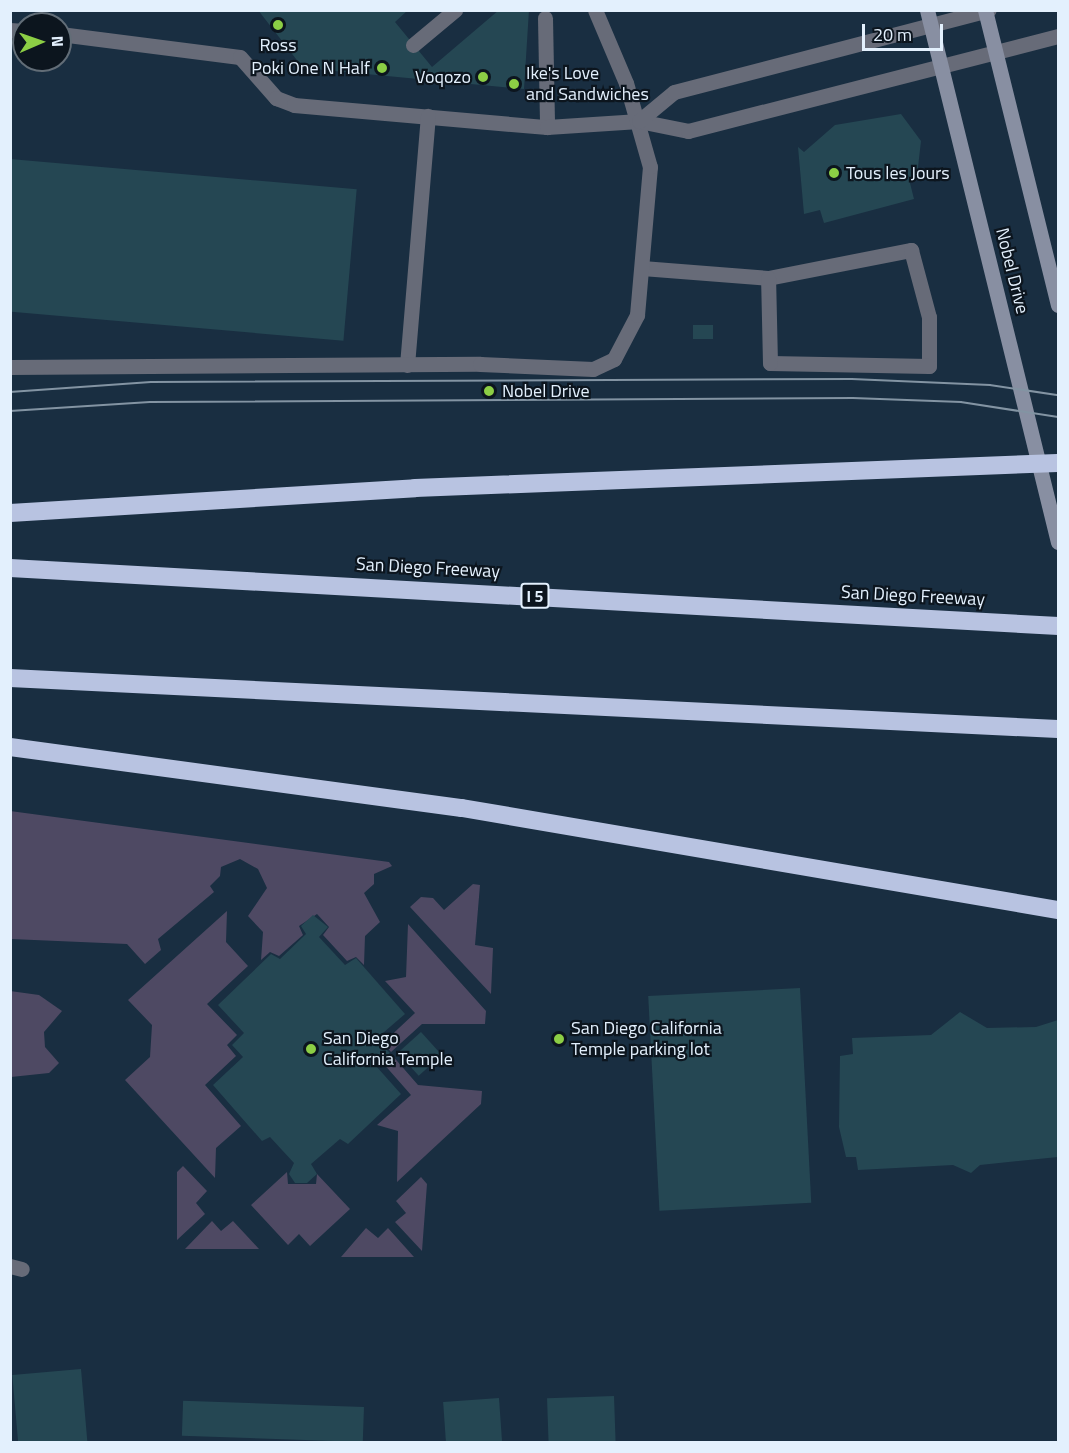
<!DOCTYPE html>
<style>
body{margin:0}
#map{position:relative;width:1069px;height:1453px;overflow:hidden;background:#192e41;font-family:"Titillium Web",sans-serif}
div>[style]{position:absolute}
.green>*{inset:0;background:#4e4963}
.building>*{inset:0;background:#254753;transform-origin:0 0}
.service>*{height:15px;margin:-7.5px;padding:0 7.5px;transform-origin:7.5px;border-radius:7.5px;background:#676b78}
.minor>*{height:15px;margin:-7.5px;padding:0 7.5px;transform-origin:7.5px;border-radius:7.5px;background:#676b78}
.secondary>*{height:15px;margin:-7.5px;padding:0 7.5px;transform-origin:7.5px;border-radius:7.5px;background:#888fa2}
.motorway>*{height:18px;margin:-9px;padding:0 9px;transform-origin:9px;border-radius:9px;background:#b8c3e1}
.tram>*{height:1.5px;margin:-0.75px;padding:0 0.75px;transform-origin:0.75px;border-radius:0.75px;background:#8394a3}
.dots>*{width:16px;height:16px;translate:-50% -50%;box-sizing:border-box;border:3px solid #0c151e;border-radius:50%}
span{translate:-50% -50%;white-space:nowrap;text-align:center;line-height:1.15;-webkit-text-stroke:4.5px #0c151e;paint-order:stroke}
.shield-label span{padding:2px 4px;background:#0c151e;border:2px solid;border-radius:4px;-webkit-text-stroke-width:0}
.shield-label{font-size:16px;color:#e3f0fd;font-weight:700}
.poi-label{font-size:18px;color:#e3f0fd}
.right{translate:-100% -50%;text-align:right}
.left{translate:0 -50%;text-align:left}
.street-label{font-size:18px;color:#e3f0fd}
.frame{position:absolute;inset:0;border:12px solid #e3f0fd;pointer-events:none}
.north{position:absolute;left:12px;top:12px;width:60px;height:60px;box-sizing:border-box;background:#0c151e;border:2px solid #626d77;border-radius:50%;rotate:88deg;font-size:16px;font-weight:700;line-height:24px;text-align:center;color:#e3f0fd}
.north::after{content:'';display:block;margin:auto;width:21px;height:27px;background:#8cce45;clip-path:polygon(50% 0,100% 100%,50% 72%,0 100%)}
.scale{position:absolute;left:862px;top:24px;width:81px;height:27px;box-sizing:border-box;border:3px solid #e3f0fd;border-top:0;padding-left:8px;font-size:18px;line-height:21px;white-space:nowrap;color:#e3f0fd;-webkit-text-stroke:4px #0c151e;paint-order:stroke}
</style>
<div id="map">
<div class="green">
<div style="clip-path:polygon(10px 811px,389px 862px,392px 866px,374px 874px,374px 884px,364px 893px,380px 922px,365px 936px,364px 965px,356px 957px,347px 961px,323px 935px,329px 927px,317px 914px,299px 926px,303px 935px,279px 956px,270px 952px,261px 960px,263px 932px,248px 916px,267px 888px,258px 869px,240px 859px,221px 867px,220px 876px,210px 886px,214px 892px,158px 939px,161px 950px,145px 964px,127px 944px,11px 939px)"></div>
<div style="clip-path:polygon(473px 884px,480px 885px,475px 945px,493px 948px,491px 994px,410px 907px,421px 897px,433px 898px,444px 910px)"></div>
<div style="clip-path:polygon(227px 911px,226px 942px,248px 966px,207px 1004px,237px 1035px,227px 1045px,236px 1056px,205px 1085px,241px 1126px,216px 1148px,215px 1178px,125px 1080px,150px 1057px,152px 1025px,128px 1000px)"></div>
<div style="clip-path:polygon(408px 924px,486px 1011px,485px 1024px,422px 1024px,391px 1052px,383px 1043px,415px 1013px,385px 981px,406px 977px)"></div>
<div style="clip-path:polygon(10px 991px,39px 995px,62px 1011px,44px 1032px,45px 1047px,59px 1063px,49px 1073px,11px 1077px)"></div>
<div style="clip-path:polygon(391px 1054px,418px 1085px,482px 1091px,481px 1104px,397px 1182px,398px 1131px,377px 1125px,411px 1095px,382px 1062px)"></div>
<div style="clip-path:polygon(183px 1166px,207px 1191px,196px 1203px,205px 1214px,177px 1240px,177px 1172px)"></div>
<div style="clip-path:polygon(287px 1172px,288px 1184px,316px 1184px,317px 1174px,350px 1209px,310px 1246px,299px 1234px,288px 1245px,251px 1205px)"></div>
<div style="clip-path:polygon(421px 1177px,427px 1184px,422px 1251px,395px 1222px,406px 1213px,396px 1201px)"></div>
<div style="clip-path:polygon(212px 1221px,221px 1231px,233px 1221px,259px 1249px,185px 1249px)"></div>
<div style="clip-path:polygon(366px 1228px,378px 1238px,388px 1228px,414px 1257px,341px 1257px)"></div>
</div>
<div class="building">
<div style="clip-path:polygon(258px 10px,408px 10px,395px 22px,432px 67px,499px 10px,529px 10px,524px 89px,303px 68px)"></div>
<div style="clip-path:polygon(901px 114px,921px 141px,917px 176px,909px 179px,914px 199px,824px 223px,820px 210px,804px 214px,798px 147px,804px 152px,835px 125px)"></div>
<div style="left:10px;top:159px;width:348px;height:152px;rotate:5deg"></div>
<div style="left:693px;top:325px;width:20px;height:14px"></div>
<div style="clip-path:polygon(313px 915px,328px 927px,319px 937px,345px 965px,356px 958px,405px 1014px,376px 1039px,390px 1053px,376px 1066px,401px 1094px,348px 1144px,340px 1139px,311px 1164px,317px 1174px,307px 1183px,295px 1183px,289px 1174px,294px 1163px,270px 1137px,262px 1141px,213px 1085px,243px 1057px,232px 1045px,244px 1033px,218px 1005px,271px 954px,280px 959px,306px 934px,301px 926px)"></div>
<div style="left:800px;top:988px;width:215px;height:152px;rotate:87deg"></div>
<div style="clip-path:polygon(960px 1012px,987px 1028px,1036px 1027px,1058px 1020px,1058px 1157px,980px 1165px,971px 1173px,953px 1165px,858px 1170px,856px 1157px,846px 1157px,839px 1127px,840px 1056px,853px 1054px,852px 1038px,931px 1035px)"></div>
<div style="left:421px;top:1032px;width:31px;height:31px;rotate:48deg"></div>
<div style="left:81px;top:1369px;width:73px;height:69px;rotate:85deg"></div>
<div style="left:614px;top:1396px;width:46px;height:67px;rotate:88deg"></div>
<div style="left:499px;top:1398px;width:44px;height:56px;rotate:86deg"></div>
<div style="left:364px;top:1407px;width:35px;height:181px;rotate:92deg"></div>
</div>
<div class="service">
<div style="left:545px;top:18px;width:109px;rotate:88.9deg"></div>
<div style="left:10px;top:30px;width:14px;rotate:4deg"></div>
<div style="left:60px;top:34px;width:181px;rotate:7.3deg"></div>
<div style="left:240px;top:57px;width:55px;rotate:48.7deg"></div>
<div style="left:276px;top:98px;width:19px;rotate:21deg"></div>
<div style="left:294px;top:105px;width:254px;rotate:5deg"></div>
<div style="left:547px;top:127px;width:92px;rotate:-3.7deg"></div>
<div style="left:413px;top:45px;width:55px;rotate:-39.8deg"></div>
<div style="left:642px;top:268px;width:126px;rotate:4.5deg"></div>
<div style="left:768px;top:278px;width:146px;rotate:-11.1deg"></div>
<div style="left:911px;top:250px;width:69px;rotate:75deg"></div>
<div style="left:929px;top:317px;width:49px;rotate:90deg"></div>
<div style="left:929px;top:366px;width:159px;rotate:-178.9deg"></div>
<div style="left:770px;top:363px;width:85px;rotate:-91.3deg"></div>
<div style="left:407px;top:365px;width:250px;rotate:-85.2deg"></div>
<div style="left:10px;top:367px;width:470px;rotate:-0.4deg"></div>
<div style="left:480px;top:364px;width:113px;rotate:2.5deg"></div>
<div style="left:593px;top:369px;width:23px;rotate:-25deg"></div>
<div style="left:614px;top:359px;width:50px;rotate:-62.4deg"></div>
<div style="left:637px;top:315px;width:149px;rotate:-85deg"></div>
<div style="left:650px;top:167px;width:87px;rotate:-105.9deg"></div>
<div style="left:626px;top:83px;width:79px;rotate:-113deg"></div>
<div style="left:10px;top:1266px;width:12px;rotate:14deg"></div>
</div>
<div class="minor">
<div style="left:639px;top:121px;width:50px;rotate:11.5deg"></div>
<div style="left:688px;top:131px;width:382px;rotate:-14.4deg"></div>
<div style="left:639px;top:121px;width:45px;rotate:-39.6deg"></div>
<div style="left:674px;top:92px;width:325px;rotate:-14.6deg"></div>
</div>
<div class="secondary">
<div style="left:927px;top:10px;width:548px;rotate:76.17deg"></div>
<div style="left:985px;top:10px;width:304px;rotate:76.1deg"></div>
</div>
<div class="motorway">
<div style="left:10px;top:513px;width:406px;rotate:-3.5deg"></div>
<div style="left:415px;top:488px;width:643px;rotate:-2.23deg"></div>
<div style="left:10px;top:568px;width:1050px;rotate:3.17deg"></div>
<div style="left:10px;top:678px;width:1049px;rotate:2.79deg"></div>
<div style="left:10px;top:747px;width:456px;rotate:7.7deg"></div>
<div style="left:462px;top:808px;width:605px;rotate:9.71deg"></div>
</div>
<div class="tram">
<div style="left:10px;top:392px;width:141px;rotate:-4.1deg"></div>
<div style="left:151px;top:382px;width:701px;rotate:-0.25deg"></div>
<div style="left:852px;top:379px;width:138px;rotate:2.5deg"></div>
<div style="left:990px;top:385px;width:69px;rotate:8.4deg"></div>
<div style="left:10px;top:411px;width:140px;rotate:-3.7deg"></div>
<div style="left:150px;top:402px;width:703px;rotate:-0.33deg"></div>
<div style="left:853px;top:398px;width:108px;rotate:2.1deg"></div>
<div style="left:961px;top:402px;width:98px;rotate:8.8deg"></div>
</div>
<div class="dots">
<div style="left:278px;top:25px;background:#8cce45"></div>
<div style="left:382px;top:68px;background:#8cce45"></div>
<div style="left:483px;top:77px;background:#8cce45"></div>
<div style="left:514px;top:84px;background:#8cce45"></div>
<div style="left:834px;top:173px;background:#8cce45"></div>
<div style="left:489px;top:391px;background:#8cce45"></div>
<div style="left:559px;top:1039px;background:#8cce45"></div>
<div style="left:311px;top:1049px;background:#8cce45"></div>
</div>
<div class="shield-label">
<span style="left:535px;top:596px">I 5</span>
</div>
<div class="poi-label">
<span style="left:278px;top:45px">Ross</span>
<span class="right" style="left:370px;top:68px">Poki One N Half</span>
<span class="left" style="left:526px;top:84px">Ike's Love<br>and Sandwiches</span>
<span class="right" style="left:471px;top:77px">Voqozo</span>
<span class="left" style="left:846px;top:173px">Tous les Jours</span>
<span class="left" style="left:502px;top:391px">Nobel Drive</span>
<span class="left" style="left:571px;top:1039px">San Diego California<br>Temple parking lot</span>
<span class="left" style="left:323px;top:1049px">San Diego<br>California Temple</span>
</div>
<div class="street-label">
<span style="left:1012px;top:271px;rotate:76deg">Nobel Drive</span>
<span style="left:428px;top:568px;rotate:3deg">San Diego Freeway</span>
<span style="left:913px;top:596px;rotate:3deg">San Diego Freeway</span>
</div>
<div class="frame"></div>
<div class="north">N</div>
<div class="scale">20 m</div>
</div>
